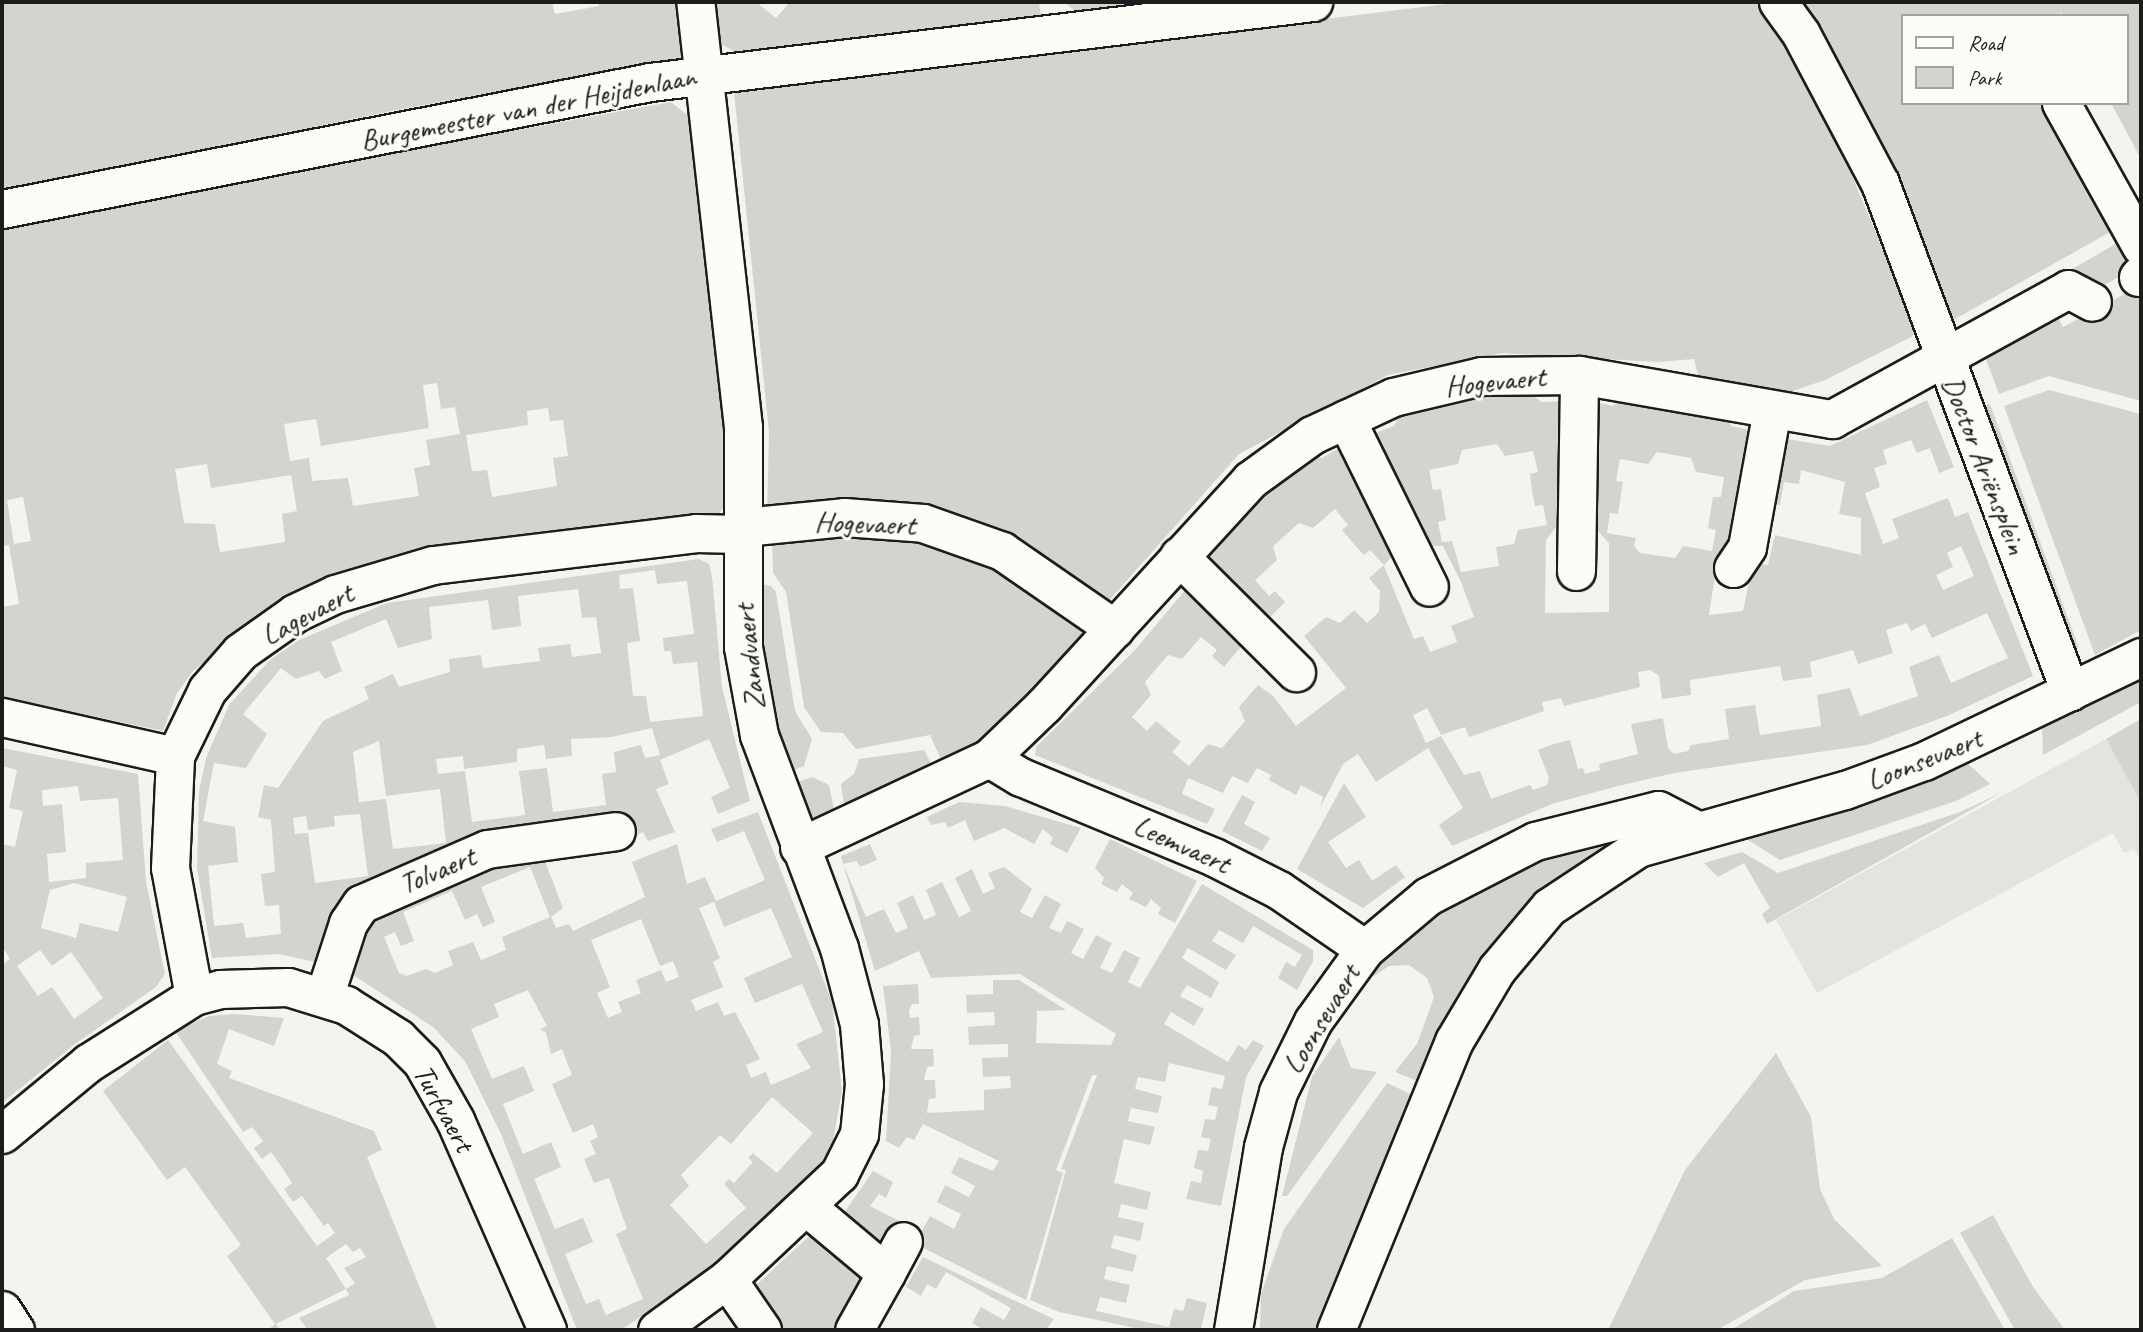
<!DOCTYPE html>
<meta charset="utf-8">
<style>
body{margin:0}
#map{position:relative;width:2143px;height:1332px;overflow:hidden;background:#f4f3ee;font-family:Caveat,sans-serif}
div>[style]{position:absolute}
.built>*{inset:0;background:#e4e3de}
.green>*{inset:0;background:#d4d3cf;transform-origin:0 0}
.roads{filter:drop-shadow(2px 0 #1c1c1c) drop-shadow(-2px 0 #1c1c1c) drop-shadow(0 2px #1c1c1c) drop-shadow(0 -2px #1c1c1c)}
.minor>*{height:37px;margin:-18.5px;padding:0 18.5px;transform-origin:18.5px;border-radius:18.5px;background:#fdfcf7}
span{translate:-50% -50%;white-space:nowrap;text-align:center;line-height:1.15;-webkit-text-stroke:6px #fdfcf7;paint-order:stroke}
.street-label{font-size:30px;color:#1c1c1c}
.frame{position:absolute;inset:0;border:4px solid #1c1c1c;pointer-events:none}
.legend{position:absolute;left:1901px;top:14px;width:228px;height:91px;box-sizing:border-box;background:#fdfcf7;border:2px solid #a3a29f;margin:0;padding:9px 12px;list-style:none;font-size:21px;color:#1c1c1c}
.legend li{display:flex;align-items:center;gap:14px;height:35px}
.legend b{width:35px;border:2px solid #a3a29f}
</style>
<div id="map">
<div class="built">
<div style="clip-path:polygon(2106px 739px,2141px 803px,2141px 862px,2134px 849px,2124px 853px,2113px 833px,1817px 993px,1776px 920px)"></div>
</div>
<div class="green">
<div style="clip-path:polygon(2px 2px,552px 2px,555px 14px,599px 6px,599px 2px,676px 2px,683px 57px,392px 111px,2px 191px)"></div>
<div style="clip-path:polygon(708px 2px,756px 2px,776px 18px,790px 2px,1039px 2px,1041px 17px,735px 52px,721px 44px,711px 27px)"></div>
<div style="clip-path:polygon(1064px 2px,1190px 2px,1075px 11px)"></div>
<div style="clip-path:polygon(1463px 2px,1757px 2px,1825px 111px,1915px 327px,1913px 336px,1825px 380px,1787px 393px,1698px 376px,1694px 359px,1657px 362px,1502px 353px,1388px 375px,1239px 454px,1106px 604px,997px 533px,767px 517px,769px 432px,734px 92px)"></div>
<div style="clip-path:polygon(1802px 2px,2140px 2px,2141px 159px,2111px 103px,2127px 103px,2127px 16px,2063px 16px,2061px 12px,2059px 16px,1903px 16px,1903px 103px,2044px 103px,2112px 231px,1948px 323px,1848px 85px)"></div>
<div style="clip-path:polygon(evenodd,671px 102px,692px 119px,728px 401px,727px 502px,719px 514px,327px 581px,298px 591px,194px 670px,177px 693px,163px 731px,2px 697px,2px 607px,19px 604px,9px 545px,2px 546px,2px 224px,671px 102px,437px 383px,441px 409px,455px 407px,460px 434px,426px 440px,430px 465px,414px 468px,419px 496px,353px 506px,348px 478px,312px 481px,309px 458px,290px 461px,284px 424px,316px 419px,321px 446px,429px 428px,423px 385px,437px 383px,671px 102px,548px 408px,550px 421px,563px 420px,568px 456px,553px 458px,557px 486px,492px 497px,487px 470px,472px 471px,466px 435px,528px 425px,527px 411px,548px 408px,671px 102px,207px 464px,211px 488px,291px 475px,297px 511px,282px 514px,285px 542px,220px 552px,215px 524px,184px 523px,175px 469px,207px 464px,671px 102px,23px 497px,31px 541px,14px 544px,7px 500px,23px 497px)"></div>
<div style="left:2119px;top:242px;width:30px;height:52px;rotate:60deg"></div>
<div style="clip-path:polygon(2141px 285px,2141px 401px,2049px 376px,1999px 394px,1982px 349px,2053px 309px,2063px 327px)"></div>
<div style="clip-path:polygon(evenodd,1523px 387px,1541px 402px,1570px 401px,1570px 508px,1546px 540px,1545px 613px,1609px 612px,1609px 543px,1585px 517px,1586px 400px,1613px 406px,1625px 396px,1723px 413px,1731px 426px,1758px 432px,1742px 523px,1718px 556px,1709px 615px,1743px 611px,1753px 563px,1768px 565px,1775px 535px,1861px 555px,1861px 518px,1839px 514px,1845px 482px,1801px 470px,1799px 484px,1784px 482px,1780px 505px,1763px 502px,1775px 437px,1830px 446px,1927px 400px,1954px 467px,1939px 473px,1930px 448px,1917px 453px,1911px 440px,1883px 450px,1887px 464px,1874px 468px,1880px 487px,1865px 493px,1883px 544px,1899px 538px,1892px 519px,1948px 498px,1955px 517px,1968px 512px,2033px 676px,1947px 716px,1867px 745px,1674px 773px,1614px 787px,1552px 804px,1452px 846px,1439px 825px,1463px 808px,1428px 748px,1376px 782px,1358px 754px,1343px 764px,1320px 808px,1323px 797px,1301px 785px,1296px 795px,1269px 780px,1271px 775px,1257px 768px,1248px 783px,1232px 776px,1223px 793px,1188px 778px,1182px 794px,1215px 809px,1207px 824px,1035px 755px,1036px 747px,1135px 650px,1192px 582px,1250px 636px,1224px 667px,1212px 656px,1217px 650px,1201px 637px,1182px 659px,1168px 655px,1145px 682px,1151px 695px,1132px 717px,1147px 731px,1156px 721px,1181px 742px,1172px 752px,1189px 766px,1208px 744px,1222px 748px,1245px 721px,1239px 707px,1258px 685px,1273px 696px,1296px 726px,1346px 688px,1304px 636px,1326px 617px,1340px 623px,1354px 610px,1367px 623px,1379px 612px,1380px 591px,1369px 578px,1384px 565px,1370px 550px,1364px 555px,1353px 543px,1342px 530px,1348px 525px,1335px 509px,1313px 528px,1299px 523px,1273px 546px,1277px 560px,1255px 580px,1269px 596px,1275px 591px,1285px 602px,1262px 625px,1200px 567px,1218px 547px,1220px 527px,1307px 453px,1322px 458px,1351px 441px,1399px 547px,1384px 566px,1414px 639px,1423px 636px,1430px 652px,1457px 642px,1451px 626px,1474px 617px,1461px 582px,1443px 546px,1428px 546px,1367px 436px,1394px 426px,1403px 408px,1523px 387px,1497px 444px,1505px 456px,1533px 451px,1538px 472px,1530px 474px,1532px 490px,1535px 506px,1543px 505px,1547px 525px,1518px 530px,1514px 544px,1496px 547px,1499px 566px,1461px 572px,1452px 541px,1442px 542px,1438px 522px,1446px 520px,1441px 489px,1433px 490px,1429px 470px,1458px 464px,1462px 450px,1497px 444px,1523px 387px,1657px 452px,1691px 458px,1696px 472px,1724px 477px,1721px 497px,1713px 497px,1708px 528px,1716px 530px,1712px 551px,1683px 546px,1675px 558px,1640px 553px,1634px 546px,1636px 538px,1607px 533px,1610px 513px,1618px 514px,1623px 482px,1616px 481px,1620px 459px,1648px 464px,1657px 452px,1523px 387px,1961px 546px,1974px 576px,1943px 590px,1936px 575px,1953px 567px,1947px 553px,1961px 546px,1523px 387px,1987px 613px,2008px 658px,1951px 683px,1939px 655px,1909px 667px,1918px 696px,1860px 716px,1850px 688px,1817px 695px,1821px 726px,1760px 735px,1755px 705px,1725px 709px,1729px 739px,1691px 745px,1688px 751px,1674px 754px,1668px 748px,1663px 718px,1631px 724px,1638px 754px,1599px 764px,1600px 770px,1585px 774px,1583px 768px,1578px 769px,1570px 740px,1554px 744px,1538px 750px,1549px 778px,1547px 785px,1533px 790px,1530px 785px,1491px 799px,1480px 771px,1464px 775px,1441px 736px,1426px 743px,1413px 715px,1427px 708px,1441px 735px,1465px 727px,1469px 737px,1544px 711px,1542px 702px,1561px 698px,1564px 706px,1640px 687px,1638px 672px,1651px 670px,1659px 676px,1662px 699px,1691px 695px,1690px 680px,1780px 666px,1783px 681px,1812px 677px,1810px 662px,1853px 650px,1858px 664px,1893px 653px,1886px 630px,1907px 623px,1911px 631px,1925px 624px,1932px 638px,1987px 613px)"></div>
<div style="clip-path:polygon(2049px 390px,2141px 414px,2141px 630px,2095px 655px,2004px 406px)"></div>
<div style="left:1990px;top:404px;width:259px;height:13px;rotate:70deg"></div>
<div style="clip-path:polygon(772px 533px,942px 537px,1102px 626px,1023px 710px,945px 768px,930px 735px,856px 749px,843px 733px,821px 732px,804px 707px,786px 592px,773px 573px)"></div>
<div style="clip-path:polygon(evenodd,699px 559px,709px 564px,712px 576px,722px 687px,750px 801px,718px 814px,711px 797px,730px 788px,709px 739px,660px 760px,669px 784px,656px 789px,675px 832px,648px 841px,643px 832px,626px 840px,624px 814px,499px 828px,459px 846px,320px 963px,279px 954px,212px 958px,197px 868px,199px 791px,206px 758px,229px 705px,270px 660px,299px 640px,387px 603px,699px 559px,655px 570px,657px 584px,687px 581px,694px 634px,663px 638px,664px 651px,671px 651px,673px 664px,697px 662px,703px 716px,650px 722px,646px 696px,633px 696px,627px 643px,640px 641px,633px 588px,620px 589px,619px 575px,655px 570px,699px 559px,578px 589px,582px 618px,596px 617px,601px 653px,572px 657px,570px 644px,538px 648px,540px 661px,483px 668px,481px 655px,449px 659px,450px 672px,399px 687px,393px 674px,364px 687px,369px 699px,323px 721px,278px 788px,264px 785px,258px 817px,271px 820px,275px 872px,261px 874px,263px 891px,265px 906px,279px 905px,281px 934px,246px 938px,243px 923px,214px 926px,208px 866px,238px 862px,235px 827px,203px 821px,214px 763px,246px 768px,267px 734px,243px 714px,281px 668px,296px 679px,319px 671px,325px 679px,342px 671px,331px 642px,386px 619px,398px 648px,432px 639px,429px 607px,488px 600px,492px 630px,521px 626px,518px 596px,578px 589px,699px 559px,652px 728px,660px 755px,645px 758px,641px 745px,614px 752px,616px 772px,602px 774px,606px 805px,553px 812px,547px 768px,519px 771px,525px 815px,472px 822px,465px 771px,438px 774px,436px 759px,463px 756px,464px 769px,517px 762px,517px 749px,544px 745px,546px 759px,572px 756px,571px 739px,612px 737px,652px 728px,699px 559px,379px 741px,386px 796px,440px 789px,446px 843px,393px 849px,386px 799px,359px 802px,353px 752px,379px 741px,699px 559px,360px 814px,368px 876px,315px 883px,308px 833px,295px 834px,293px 818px,306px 816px,308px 830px,335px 826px,334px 816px,360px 814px)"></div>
<div style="clip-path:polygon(751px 582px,771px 586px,776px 592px,795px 711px,812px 739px,804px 766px,785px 774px,772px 742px)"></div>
<div style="clip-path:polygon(2141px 674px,2141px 702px,2043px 755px,2042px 726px)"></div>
<div style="clip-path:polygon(2141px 719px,2141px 803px,2106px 739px)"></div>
<div style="clip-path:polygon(evenodd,2px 748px,138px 774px,146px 882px,165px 974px,156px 987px,75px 1044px,2px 1103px,2px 965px,10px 959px,2px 946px,2px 844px,15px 847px,23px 811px,9px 808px,17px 770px,2px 766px,2px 748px,78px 786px,80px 801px,118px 798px,123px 860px,86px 863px,86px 878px,49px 882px,47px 854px,66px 852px,62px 804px,43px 806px,42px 790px,78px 786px,2px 748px,74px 883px,127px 897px,118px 932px,80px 923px,76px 938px,41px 928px,50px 890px,74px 883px,2px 748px,40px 950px,52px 966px,71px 952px,103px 998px,74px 1019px,52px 987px,38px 996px,17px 966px,40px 950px)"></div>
<div style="clip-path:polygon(924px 750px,935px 771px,845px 813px,841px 784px,854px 774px,859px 759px)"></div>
<div style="clip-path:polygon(1965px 761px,1990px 784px,1956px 801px,1780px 860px,1740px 835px)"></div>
<div style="clip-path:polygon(812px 777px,829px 785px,835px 814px,822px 819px,804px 815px,788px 785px)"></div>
<div style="clip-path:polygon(1344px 783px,1366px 817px,1328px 842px,1346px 868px,1359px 860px,1372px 881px,1396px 865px,1405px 877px,1363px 908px,1297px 869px)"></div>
<div style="clip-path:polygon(2003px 792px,1767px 924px,1762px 914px,1770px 908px,1744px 863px,1718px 877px,1704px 863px,1742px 852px,1778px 873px,1960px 812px)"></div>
<div style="clip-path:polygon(1242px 795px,1255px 802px,1244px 824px,1270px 838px,1262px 851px,1222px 831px)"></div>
<div style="clip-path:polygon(959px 802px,1005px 806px,1081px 828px,1067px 853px,1050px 844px,1053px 838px,1043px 829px,1034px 844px,1004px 828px,974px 841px,965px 820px,948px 828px,945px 822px,931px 825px,927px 817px)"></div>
<div style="clip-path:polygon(evenodd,758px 812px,832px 1002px,842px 1091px,833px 1141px,825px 1159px,781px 1207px,714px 1267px,621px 1330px,577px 1330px,501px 1134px,465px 1061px,433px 1027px,347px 971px,360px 928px,372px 916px,460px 876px,541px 851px,563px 908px,551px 917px,556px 928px,569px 924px,573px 931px,645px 897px,632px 862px,677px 844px,687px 884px,705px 877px,716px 901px,765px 880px,744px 831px,717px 842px,711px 829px,758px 812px,530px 867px,550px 917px,502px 937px,506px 950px,481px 960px,473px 942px,448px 951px,453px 965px,435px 973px,426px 969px,407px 976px,399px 973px,384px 937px,395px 932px,401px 946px,414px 941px,403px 912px,452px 891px,465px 920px,477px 914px,483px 927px,495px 922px,481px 887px,530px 867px,758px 812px,714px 902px,724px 927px,771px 908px,792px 957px,744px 978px,755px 1003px,802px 984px,823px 1032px,796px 1044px,811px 1068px,771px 1085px,766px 1072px,751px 1078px,746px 1065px,760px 1059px,735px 1012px,724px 1016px,718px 1002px,696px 1011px,691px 1000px,723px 987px,713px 962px,720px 958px,699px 908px,714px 902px,758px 812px,641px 919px,660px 966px,673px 961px,679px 977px,666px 982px,661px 970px,636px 980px,641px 993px,618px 1002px,622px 1012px,608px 1018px,597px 993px,610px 987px,591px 940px,641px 919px,758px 812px,528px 990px,547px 1026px,540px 1029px,546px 1033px,551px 1054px,562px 1049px,572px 1075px,552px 1084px,573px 1133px,593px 1124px,598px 1137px,590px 1141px,596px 1154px,584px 1159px,594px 1183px,609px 1178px,627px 1229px,616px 1234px,643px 1299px,606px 1315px,599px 1299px,586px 1304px,565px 1254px,593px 1242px,583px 1218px,555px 1229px,534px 1179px,561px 1167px,551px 1142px,523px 1154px,503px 1104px,534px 1091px,524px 1066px,492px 1079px,471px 1029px,499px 1017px,494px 1004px,528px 990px,758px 812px,772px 1097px,813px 1133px,777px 1173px,753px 1153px,748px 1158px,753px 1162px,734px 1183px,729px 1179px,724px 1184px,746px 1208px,706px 1244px,670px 1205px,689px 1186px,681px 1175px,720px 1135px,731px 1144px,772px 1097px)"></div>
<div style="clip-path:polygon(1638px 827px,1587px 860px,1420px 1082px,1395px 1072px,1417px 1044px,1434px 997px,1427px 978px,1409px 965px,1389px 966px,1374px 976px,1366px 968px,1424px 918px,1511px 867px)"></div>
<div style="clip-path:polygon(1110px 839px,1197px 881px,1175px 923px,1158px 914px,1161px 908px,1151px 899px,1146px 907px,1129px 899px,1133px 893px,1122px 884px,1117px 892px,1101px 884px,1104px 878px,1095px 868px)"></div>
<div style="clip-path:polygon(870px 844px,877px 860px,860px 867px,857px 861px,843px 864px,866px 917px,884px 909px,896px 933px,908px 928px,897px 903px,913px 895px,924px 920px,936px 915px,926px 890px,942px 882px,959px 917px,971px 911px,955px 878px,972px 869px,983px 894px,995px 888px,988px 873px,1004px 867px,1032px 889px,1020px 912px,1032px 918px,1045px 895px,1061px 904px,1049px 928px,1061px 933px,1067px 921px,1084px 929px,1071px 953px,1083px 959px,1096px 935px,1112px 943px,1100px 968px,1112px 973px,1124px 950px,1140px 958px,1128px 982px,1140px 988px,1202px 884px,1313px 950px,1313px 961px,1297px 990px,1278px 978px,1286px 962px,1295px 967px,1302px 955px,1253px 926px,1243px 943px,1219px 930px,1212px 941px,1236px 955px,1226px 970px,1188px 948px,1182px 958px,1219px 982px,1211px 998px,1187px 985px,1180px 996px,1204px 1009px,1194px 1026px,1171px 1012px,1164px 1024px,1228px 1062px,1238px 1045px,1246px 1050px,1253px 1040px,1264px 1046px,1246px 1077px,1221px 1206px,1186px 1199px,1191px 1181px,1201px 1183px,1203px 1171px,1194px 1168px,1198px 1150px,1208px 1151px,1211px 1139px,1201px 1137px,1205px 1119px,1215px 1120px,1218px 1107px,1208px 1105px,1212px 1087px,1222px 1089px,1225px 1076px,1169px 1063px,1165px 1082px,1138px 1077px,1135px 1089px,1162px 1096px,1158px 1113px,1131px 1108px,1128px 1121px,1155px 1127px,1150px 1145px,1124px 1139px,1114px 1183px,1151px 1192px,1147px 1210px,1121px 1204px,1118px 1217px,1144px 1223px,1140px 1241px,1114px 1235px,1111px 1248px,1137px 1255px,1133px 1272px,1107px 1266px,1104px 1279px,1130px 1285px,1126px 1303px,1100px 1297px,1096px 1311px,1169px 1327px,1174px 1309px,1183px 1311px,1187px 1298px,1207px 1303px,1201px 1330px,1145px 1330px,1059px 1312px,1030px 1300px,1066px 1170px,1061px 1169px,1097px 1075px,1092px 1075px,1056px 1170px,1063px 1173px,1026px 1300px,896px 1234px,881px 1261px,834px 1210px,846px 1210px,873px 1171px,893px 1182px,886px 1198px,879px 1194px,870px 1206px,921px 1232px,930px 1216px,954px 1229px,961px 1214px,937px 1202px,945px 1185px,969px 1197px,975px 1186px,951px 1173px,959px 1157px,993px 1171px,999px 1161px,923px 1124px,914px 1140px,907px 1137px,899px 1148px,886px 1141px,891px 1051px,883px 986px,918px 984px,919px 1004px,912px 1004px,909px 1011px,910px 1018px,919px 1017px,920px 1035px,914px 1036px,911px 1049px,933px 1049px,934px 1066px,927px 1067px,924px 1080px,935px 1080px,936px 1098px,929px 1099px,927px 1113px,984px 1110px,984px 1090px,1011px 1088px,1010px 1076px,983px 1077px,982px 1058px,1008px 1057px,1008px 1044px,969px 1045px,968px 1027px,995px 1025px,994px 1012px,967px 1013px,966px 995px,993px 994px,993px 980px,1019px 980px,1066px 1010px,1037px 1011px,1036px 1043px,1111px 1045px,1116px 1034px,1020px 974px,931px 978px,919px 951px,875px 971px,843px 864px,841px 856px)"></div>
<div style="clip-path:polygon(evenodd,234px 1014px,284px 1018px,274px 1046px,229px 1029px,217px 1064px,232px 1071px,229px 1078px,374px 1131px,382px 1150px,367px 1157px,437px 1330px,308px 1330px,299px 1318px,349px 1295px,346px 1289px,276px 1324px,280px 1330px,268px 1330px,275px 1324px,227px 1256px,241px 1245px,185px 1167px,167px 1180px,103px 1091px,168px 1040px,317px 1246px,335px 1233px,328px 1223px,324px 1226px,302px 1196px,293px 1202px,284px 1189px,292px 1183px,283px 1169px,271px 1152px,262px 1159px,254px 1148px,263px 1141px,252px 1127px,243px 1132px,175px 1031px,209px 1016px,234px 1014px,346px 1244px,353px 1252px,360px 1248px,366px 1257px,344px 1268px,355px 1283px,346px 1289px,326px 1258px,346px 1244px)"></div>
<div style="clip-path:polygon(1339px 1037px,1351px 1068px,1377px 1072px,1287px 1196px,1282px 1196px,1312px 1077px)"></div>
<div style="clip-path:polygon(1776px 1053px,1811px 1117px,1820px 1189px,1834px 1219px,1882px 1266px,1805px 1280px,1717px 1330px,1608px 1330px,1685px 1170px)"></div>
<div style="clip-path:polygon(1387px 1083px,1415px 1096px,1320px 1330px,1260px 1330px,1261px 1294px,1284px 1229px)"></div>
<div style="clip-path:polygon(1993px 1215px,2033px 1287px,2065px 1330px,2015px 1330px,1960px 1233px)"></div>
<div style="clip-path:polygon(817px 1229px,870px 1284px,846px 1330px,780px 1330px,753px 1288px)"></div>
<div style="clip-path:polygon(1952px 1238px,2005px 1330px,1731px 1330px,1794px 1291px,1882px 1278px)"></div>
<div style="clip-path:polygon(923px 1257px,994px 1291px,1054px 1319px,1046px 1330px,984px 1330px,972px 1323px,981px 1307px,1004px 1320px,1011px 1308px,946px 1272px,936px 1289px,927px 1284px,921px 1296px,906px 1287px)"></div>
</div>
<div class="roads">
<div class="minor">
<div style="left:1778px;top:2px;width:39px;rotate:54deg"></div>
<div style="left:1801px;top:34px;width:169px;rotate:62.1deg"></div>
<div style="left:1880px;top:183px;width:543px;rotate:69.53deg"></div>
<div style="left:2061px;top:103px;width:164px;rotate:60.8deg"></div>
<div style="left:2px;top:209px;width:660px;rotate:-11.09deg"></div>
<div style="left:650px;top:82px;width:668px;rotate:-6.88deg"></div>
<div style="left:2138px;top:277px;width:4px;rotate:-45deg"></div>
<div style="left:1346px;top:419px;width:187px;rotate:63.7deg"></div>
<div style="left:754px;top:526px;width:90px;rotate:-5.7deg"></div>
<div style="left:844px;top:517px;width:79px;rotate:4.3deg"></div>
<div style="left:923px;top:523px;width:84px;rotate:19.5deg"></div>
<div style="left:1002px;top:551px;width:137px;rotate:34.6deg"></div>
<div style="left:1179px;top:556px;width:165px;rotate:44.8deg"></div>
<div style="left:1733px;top:568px;width:25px;rotate:-56deg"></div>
<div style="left:1747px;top:547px;width:139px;rotate:-79.7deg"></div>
<div style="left:1576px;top:571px;width:196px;rotate:-89.1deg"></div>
<div style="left:2px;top:717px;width:177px;rotate:12.7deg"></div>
<div style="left:989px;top:758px;width:37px;rotate:31deg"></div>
<div style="left:1021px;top:777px;width:209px;rotate:22.5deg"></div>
<div style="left:1214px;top:857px;width:73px;rotate:26.9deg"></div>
<div style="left:1279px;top:890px;width:104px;rotate:34.5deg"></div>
<div style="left:799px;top:847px;width:210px;rotate:-25.1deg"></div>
<div style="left:989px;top:758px;width:76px;rotate:-43.9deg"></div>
<div style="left:1044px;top:705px;width:305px;rotate:-47.5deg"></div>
<div style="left:1250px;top:480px;width:77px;rotate:-36deg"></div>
<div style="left:1312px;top:435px;width:89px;rotate:-25.1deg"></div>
<div style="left:1393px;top:397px;width:90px;rotate:-13.4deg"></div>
<div style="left:1481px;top:376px;width:98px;rotate:-0.6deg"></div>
<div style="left:1579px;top:375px;width:257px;rotate:9.9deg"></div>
<div style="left:1832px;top:419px;width:269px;rotate:-28.8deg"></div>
<div style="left:2068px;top:289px;width:27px;rotate:28deg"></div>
<div style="left:194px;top:996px;width:130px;rotate:-100.6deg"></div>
<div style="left:170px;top:868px;width:112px;rotate:-87.4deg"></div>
<div style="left:175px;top:756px;width:73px;rotate:-64.1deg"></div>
<div style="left:207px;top:690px;width:50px;rotate:-49deg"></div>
<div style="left:240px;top:652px;width:67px;rotate:-35.3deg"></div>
<div style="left:295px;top:613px;width:44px;rotate:-25.4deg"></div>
<div style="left:335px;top:594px;width:102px;rotate:-16.5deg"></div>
<div style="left:433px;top:565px;width:265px;rotate:-6.9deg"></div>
<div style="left:696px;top:533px;width:44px;rotate:1.3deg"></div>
<div style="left:324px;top:997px;width:78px;rotate:-72deg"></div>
<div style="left:348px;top:923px;width:23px;rotate:-56deg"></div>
<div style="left:361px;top:904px;width:137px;rotate:-23.6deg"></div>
<div style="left:487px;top:849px;width:130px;rotate:-7.9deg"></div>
<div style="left:2px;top:1134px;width:112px;rotate:-39.5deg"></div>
<div style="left:88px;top:1063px;width:125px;rotate:-32.3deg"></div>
<div style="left:194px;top:996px;width:27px;rotate:-15deg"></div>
<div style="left:220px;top:989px;width:68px;rotate:-1.7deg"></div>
<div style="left:288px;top:987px;width:61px;rotate:17.2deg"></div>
<div style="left:346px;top:1005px;width:62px;rotate:32.4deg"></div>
<div style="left:398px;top:1038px;width:34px;rotate:45deg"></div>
<div style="left:422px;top:1062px;width:67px;rotate:60.4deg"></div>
<div style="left:455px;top:1120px;width:229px;rotate:66.3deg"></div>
<div style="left:807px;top:1207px;width:103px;rotate:39.9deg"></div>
<div style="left:886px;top:1273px;width:65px;rotate:119.3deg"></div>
<div style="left:886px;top:1273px;width:36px;rotate:-62deg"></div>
<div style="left:727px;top:1279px;width:62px;rotate:55.5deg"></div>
<div style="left:2px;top:1310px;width:24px;rotate:57deg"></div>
<div style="left:657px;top:1330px;width:87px;rotate:-36.1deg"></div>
<div style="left:727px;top:1279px;width:154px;rotate:-43.2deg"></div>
<div style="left:839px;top:1174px;width:45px;rotate:-63.4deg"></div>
<div style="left:859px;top:1134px;width:50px;rotate:-84.3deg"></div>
<div style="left:864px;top:1084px;width:60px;rotate:-94.8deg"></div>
<div style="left:859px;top:1024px;width:79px;rotate:-104.7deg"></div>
<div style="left:839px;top:948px;width:228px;rotate:-110.6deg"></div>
<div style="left:759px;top:735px;width:89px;rotate:-100.3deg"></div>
<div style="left:743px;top:647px;width:220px;rotate:-90deg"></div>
<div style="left:743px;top:427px;width:428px;rotate:-96.4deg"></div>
<div style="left:1233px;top:1330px;width:185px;rotate:-80.7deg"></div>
<div style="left:1263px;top:1147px;width:57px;rotate:-74.7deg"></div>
<div style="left:1278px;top:1092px;width:79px;rotate:-63.8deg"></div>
<div style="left:1313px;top:1021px;width:89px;rotate:-54.2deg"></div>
<div style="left:1365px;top:949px;width:82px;rotate:-40.1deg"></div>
<div style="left:1428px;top:896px;width:120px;rotate:-27.2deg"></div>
<div style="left:1535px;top:841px;width:127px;rotate:-14.1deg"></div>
<div style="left:1658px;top:810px;width:42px;rotate:27.2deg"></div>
<div style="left:1336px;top:1330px;width:312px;rotate:-67.8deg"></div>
<div style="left:1454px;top:1041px;width:84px;rotate:-59.2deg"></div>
<div style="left:1497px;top:969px;width:81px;rotate:-50deg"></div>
<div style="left:1549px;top:907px;width:107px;rotate:-33.5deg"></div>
<div style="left:1638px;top:848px;width:215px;rotate:-15.7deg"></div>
<div style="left:1845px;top:790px;width:84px;rotate:-20.2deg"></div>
<div style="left:1924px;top:761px;width:241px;rotate:-25.6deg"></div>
</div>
</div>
<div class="street-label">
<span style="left:528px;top:108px;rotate:-11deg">Burgemeester van der Heijdenlaan</span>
<span style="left:1495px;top:381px;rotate:-6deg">Hogevaert</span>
<span style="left:1985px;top:465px;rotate:69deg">Doctor Ariënsplein</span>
<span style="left:865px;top:523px;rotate:2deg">Hogevaert</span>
<span style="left:307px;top:614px;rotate:-28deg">Lagevaert</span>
<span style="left:749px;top:657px;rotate:-96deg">Zandvaert</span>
<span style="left:1924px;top:759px;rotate:-22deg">Loonsevaert</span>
<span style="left:1182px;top:844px;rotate:24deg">Leemvaert</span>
<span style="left:437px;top:870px;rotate:-23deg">Tolvaert</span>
<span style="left:1321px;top:1019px;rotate:-59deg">Loonsevaert</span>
<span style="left:444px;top:1108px;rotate:61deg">Turfvaert</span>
</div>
<div class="frame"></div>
<ul class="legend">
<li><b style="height:9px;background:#fdfcf7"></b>Road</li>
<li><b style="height:19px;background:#d4d3cf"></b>Park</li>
</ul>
</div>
